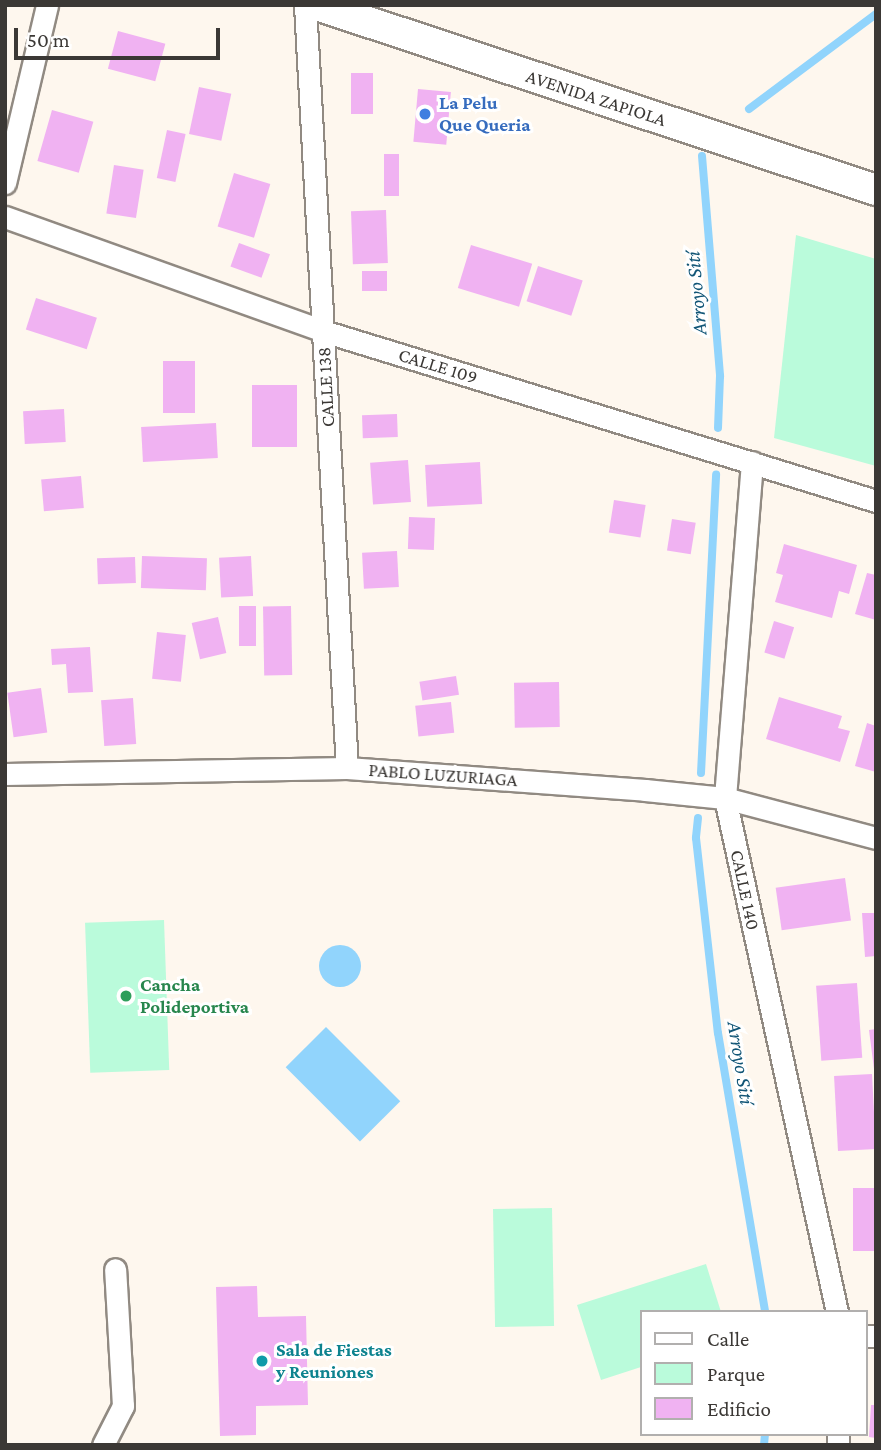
<!DOCTYPE html>
<meta charset="utf-8">
<style>
body{margin:0}
#map{position:relative;width:881px;height:1450px;overflow:hidden;background:#fef7ee;font-family:"Crimson Pro",serif}
div>[style]{position:absolute}
.green>*{inset:0;background:#bafbdb;transform-origin:0 0}
.water>*{inset:0;background:#91d4fc;transform-origin:0 0}
.round{border-radius:50%}
.stream>*{height:8px;margin:-4px;padding:0 4px;transform-origin:4px;border-radius:4px;background:#91d4fc}
.building>*{inset:0;background:#f0b2f2;transform-origin:0 0}
.roads{filter:drop-shadow(2px 0 #918a82) drop-shadow(-2px 0 #918a82) drop-shadow(0 2px #918a82) drop-shadow(0 -2px #918a82)}
.street>*{height:21px;margin:-10.5px;padding:0 10.5px;transform-origin:10.5px;border-radius:10.5px;background:#fff}
.secondary>*{height:30px;margin:-15px;padding:0 15px;transform-origin:15px;border-radius:15px;background:#fff}
.dots>*{width:19px;height:19px;translate:-50% -50%;box-sizing:border-box;border:4px solid #fff;border-radius:50%}
span{translate:-50% -50%;white-space:nowrap;text-align:center;line-height:1.15;-webkit-text-stroke:6px #fff;paint-order:stroke}
.street-label{font-size:19px;color:#3b3835}
.shop-label{font-size:19px;color:#366cbe;font-weight:700}
.left{translate:0 -50%;text-align:left}
.leisure-label{font-size:19px;color:#27864d;font-weight:700}
.culture-label{font-size:19px;color:#0d838f;font-weight:700}
.water-label{font-size:21px;color:#115576;font-style:italic}
.frame{position:absolute;inset:0;border:7px solid #3b3835;pointer-events:none}
.legend{position:absolute;left:640px;top:1310px;width:228px;height:126px;box-sizing:border-box;background:#fff;border:2px solid #b1afae;margin:0;padding:9px 12px;list-style:none;font-size:21px;color:#3b3835}
.legend li{display:flex;align-items:center;gap:14px;height:35px}
.legend b{width:35px;border:2px solid #b1afae}
.scale{position:absolute;left:14px;top:28px;width:206px;height:32px;box-sizing:border-box;border:4px solid #3b3835;border-top:0;padding-left:9px;font-size:21px;line-height:24px;white-space:nowrap;color:#3b3835;-webkit-text-stroke:5px #fff;paint-order:stroke}
</style>
<div id="map">
<div class="green">
<div style="clip-path:polygon(796px 235px,876px 259px,876px 466px,774px 438px)"></div>
<div style="left:164px;top:920px;width:150px;height:79px;rotate:88deg"></div>
<div style="left:552px;top:1208px;width:118px;height:59px;rotate:89deg"></div>
<div style="clip-path:polygon(706px 1264px,721px 1312px,641px 1312px,641px 1367px,601px 1380px,577px 1305px)"></div>
</div>
<div class="water">
<div class="round" style="left:319px;top:945px;width:42px;height:42px"></div>
<div style="left:326px;top:1027px;width:105px;height:57px;rotate:45deg"></div>
</div>
<div class="stream">
<div style="left:749px;top:109px;width:159px;rotate:-36.8deg"></div>
<div style="left:702px;top:156px;width:221px;rotate:85.3deg"></div>
<div style="left:720px;top:376px;width:52px;rotate:92.2deg"></div>
<div style="left:701px;top:773px;width:299px;rotate:-87.1deg"></div>
<div style="left:698px;top:818px;width:20px;rotate:96deg"></div>
<div style="left:696px;top:838px;width:196px;rotate:83.6deg"></div>
<div style="left:718px;top:1033px;width:283px;rotate:80.4deg"></div>
<div style="left:764px;top:1445px;width:11px;rotate:-85deg"></div>
</div>
<div class="building">
<div style="left:118px;top:31px;width:49px;height:39px;rotate:15deg"></div>
<div style="left:351px;top:73px;width:22px;height:41px"></div>
<div style="left:199px;top:87px;width:33px;height:48px;rotate:12deg"></div>
<div style="left:418px;top:89px;width:33px;height:53px;rotate:5deg"></div>
<div style="left:52px;top:110px;width:43px;height:53px;rotate:16deg"></div>
<div style="left:167px;top:130px;width:19px;height:49px;rotate:12deg"></div>
<div style="left:384px;top:154px;width:15px;height:42px"></div>
<div style="left:114px;top:165px;width:30px;height:49px;rotate:9deg"></div>
<div style="left:234px;top:173px;width:38px;height:56px;rotate:17deg"></div>
<div style="left:386px;top:210px;width:53px;height:35px;rotate:88deg"></div>
<div style="left:239px;top:243px;width:33px;height:25px;rotate:20deg"></div>
<div style="left:471px;top:245px;width:64px;height:45px;rotate:17deg"></div>
<div style="left:538px;top:266px;width:47px;height:37px;rotate:18deg"></div>
<div style="left:387px;top:271px;width:20px;height:25px;rotate:90deg"></div>
<div style="left:36px;top:298px;width:64px;height:33px;rotate:18deg"></div>
<div style="left:163px;top:361px;width:32px;height:52px"></div>
<div style="left:252px;top:385px;width:45px;height:62px"></div>
<div style="left:64px;top:409px;width:33px;height:41px;rotate:87deg"></div>
<div style="left:397px;top:414px;width:23px;height:35px;rotate:88deg"></div>
<div style="left:216px;top:423px;width:35px;height:75px;rotate:87deg"></div>
<div style="left:408px;top:460px;width:42px;height:38px;rotate:86deg"></div>
<div style="left:480px;top:462px;width:42px;height:55px;rotate:87deg"></div>
<div style="left:81px;top:476px;width:32px;height:40px;rotate:85deg"></div>
<div style="left:614px;top:500px;width:32px;height:33px;rotate:9deg"></div>
<div style="left:409px;top:517px;width:26px;height:32px;rotate:2deg"></div>
<div style="left:672px;top:519px;width:24px;height:32px;rotate:9deg"></div>
<div style="clip-path:polygon(784px 544px,857px 565px,849px 594px,839px 591px,832px 618px,775px 602px,783px 575px,776px 573px)"></div>
<div style="left:397px;top:551px;width:36px;height:35px;rotate:87deg"></div>
<div style="left:142px;top:556px;width:65px;height:32px;rotate:2deg"></div>
<div style="left:251px;top:556px;width:40px;height:32px;rotate:87deg"></div>
<div style="left:135px;top:557px;width:26px;height:38px;rotate:88deg"></div>
<div style="clip-path:polygon(867px 573px,876px 575px,876px 620px,855px 614px)"></div>
<div style="left:239px;top:606px;width:17px;height:40px"></div>
<div style="left:291px;top:606px;width:69px;height:28px;rotate:89deg"></div>
<div style="left:218px;top:617px;width:37px;height:27px;rotate:77deg"></div>
<div style="left:774px;top:621px;width:21px;height:33px;rotate:17deg"></div>
<div style="left:157px;top:632px;width:29px;height:47px;rotate:6deg"></div>
<div style="clip-path:polygon(90px 647px,93px 692px,68px 693px,66px 664px,52px 665px,51px 649px)"></div>
<div style="left:456px;top:676px;width:19px;height:37px;rotate:81deg"></div>
<div style="left:559px;top:682px;width:45px;height:45px;rotate:89deg"></div>
<div style="left:41px;top:688px;width:45px;height:34px;rotate:82deg"></div>
<div style="clip-path:polygon(779px 697px,842px 716px,838px 728px,850px 731px,840px 762px,766px 739px)"></div>
<div style="left:133px;top:698px;width:46px;height:32px;rotate:86deg"></div>
<div style="left:451px;top:702px;width:31px;height:36px;rotate:84deg"></div>
<div style="clip-path:polygon(867px 723px,876px 726px,876px 772px,855px 766px)"></div>
<div style="left:845px;top:878px;width:43px;height:70px;rotate:82deg"></div>
<div style="clip-path:polygon(862px 913px,876px 913px,876px 956px,865px 957px)"></div>
<div style="left:857px;top:983px;width:75px;height:41px;rotate:86deg"></div>
<div style="clip-path:polygon(876px 1029px,876px 1069px,874px 1069px,869px 1030px)"></div>
<div style="left:872px;top:1074px;width:75px;height:38px;rotate:87deg"></div>
<div style="left:876px;top:1188px;width:63px;height:23px;rotate:90deg"></div>
<div style="clip-path:polygon(257px 1286px,258px 1317px,306px 1316px,308px 1405px,256px 1406px,256px 1435px,220px 1436px,216px 1287px)"></div>
<div style="clip-path:polygon(871px 1405px,876px 1405px,876px 1438px,869px 1437px)"></div>
</div>
<div class="roads">
<div class="street">
<div style="left:305px;top:5px;width:764px;rotate:86.85deg"></div>
<div style="left:5px;top:183px;width:183px;rotate:-76.7deg"></div>
<div style="left:5px;top:217px;width:338px;rotate:19.7deg"></div>
<div style="left:323px;top:331px;width:579px;rotate:17.09deg"></div>
<div style="left:752px;top:462px;width:337px;rotate:94.6deg"></div>
<div style="left:725px;top:798px;width:526px;rotate:77.71deg"></div>
<div style="left:5px;top:774px;width:342px;rotate:-1deg"></div>
<div style="left:347px;top:768px;width:299px;rotate:4.2deg"></div>
<div style="left:645px;top:790px;width:80px;rotate:5.7deg"></div>
<div style="left:725px;top:798px;width:156px;rotate:14.8deg"></div>
<div style="left:865px;top:1336px;width:11px"></div>
<div style="left:103px;top:1445px;width:44px;rotate:-62.9deg"></div>
<div style="left:123px;top:1406px;width:137px;rotate:-93.3deg"></div>
<div style="left:838px;top:1445px;width:11px;rotate:-90deg"></div>
</div>
<div class="secondary">
<div style="left:317px;top:5px;width:589px;rotate:18.31deg"></div>
</div>
</div>
<div class="dots">
<div style="left:425px;top:114px;background:#3f7fe0"></div>
<div style="left:126px;top:996px;background:#2e9e5b"></div>
<div style="left:262px;top:1361px;background:#0f9aa8"></div>
</div>
<div class="street-label">
<span style="left:596px;top:98px;rotate:18deg">AVENIDA ZAPIOLA</span>
<span style="left:438px;top:366px;rotate:17deg">CALLE 109</span>
<span style="left:326px;top:387px;rotate:-93deg">CALLE 138</span>
<span style="left:443px;top:775px;rotate:4deg">PABLO LUZURIAGA</span>
<span style="left:745px;top:890px;rotate:78deg">CALLE 140</span>
</div>
<div class="shop-label">
<span class="left" style="left:439px;top:114px">La Pelu<br>Que Queria</span>
</div>
<div class="leisure-label">
<span class="left" style="left:140px;top:996px">Cancha<br>Polideportiva</span>
</div>
<div class="culture-label">
<span class="left" style="left:276px;top:1361px">Sala de Fiestas<br>y Reuniones</span>
</div>
<div class="water-label">
<span style="left:696px;top:293px;rotate:-95deg">Arroyo Sití</span>
<span style="left:741px;top:1063px;rotate:81deg">Arroyo Sití</span>
</div>
<div class="frame"></div>
<ul class="legend">
<li><b style="height:9px;background:#fff"></b>Calle</li>
<li><b style="height:19px;background:#bafbdb"></b>Parque</li>
<li><b style="height:19px;background:#f0b2f2"></b>Edificio</li>
</ul>
<div class="scale">50 m</div>
</div>
